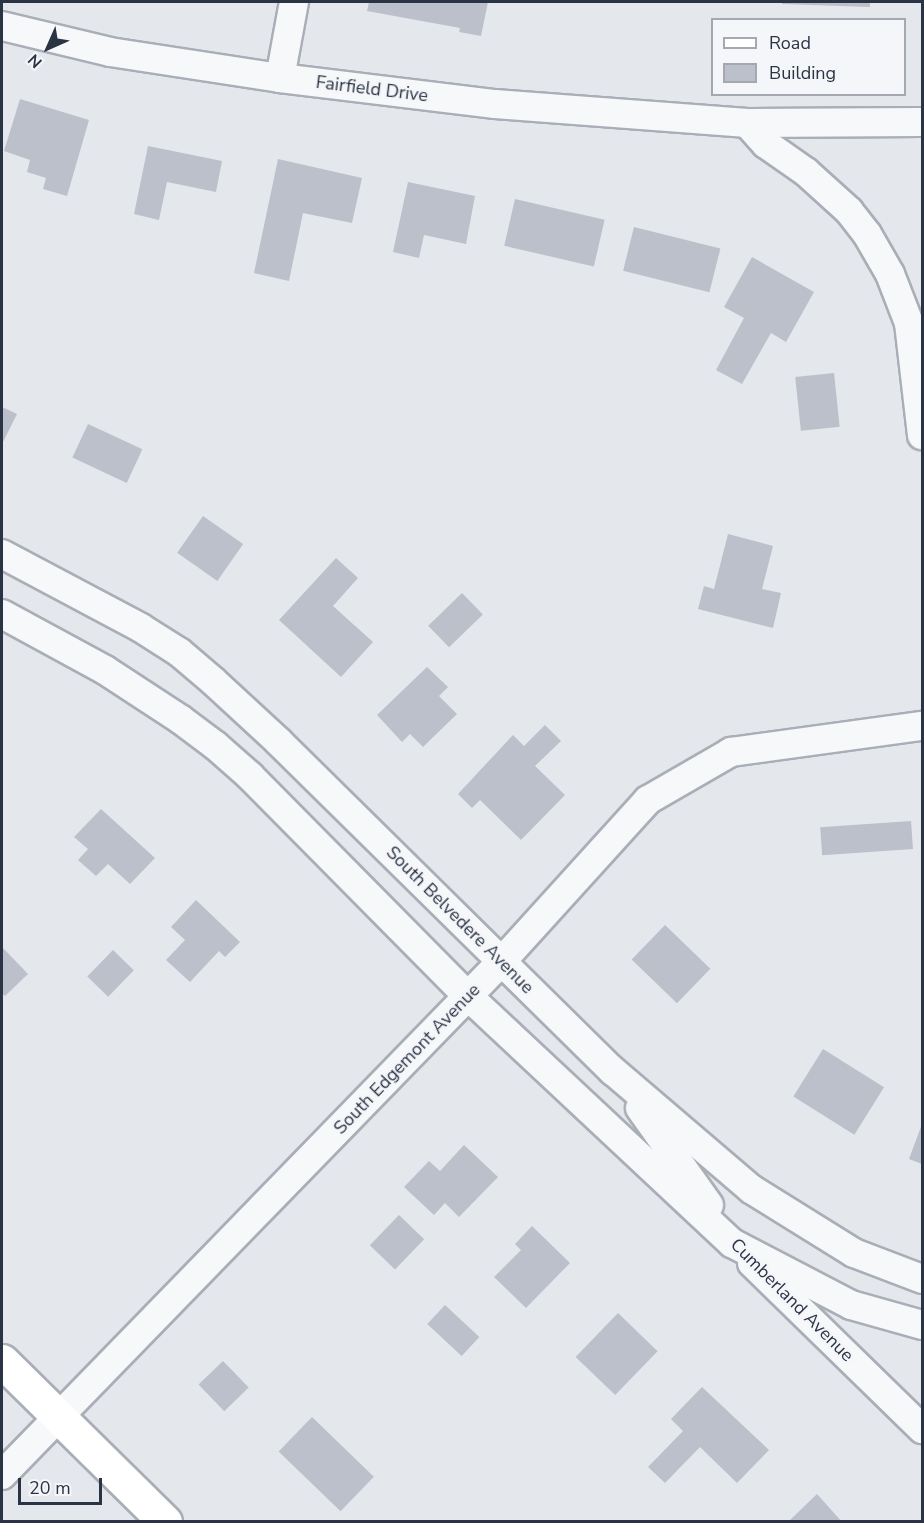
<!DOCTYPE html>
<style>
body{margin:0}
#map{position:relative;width:924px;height:1523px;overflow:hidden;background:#e4e7ec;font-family:"Nunito Sans",sans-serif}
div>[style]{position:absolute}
.building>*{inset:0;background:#bbc0ca;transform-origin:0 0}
.roads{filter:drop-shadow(2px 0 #a9aeb7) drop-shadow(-2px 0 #a9aeb7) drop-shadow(0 2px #a9aeb7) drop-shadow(0 -2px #a9aeb7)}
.minor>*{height:28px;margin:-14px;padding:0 14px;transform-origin:14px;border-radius:14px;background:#f7f8fa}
.primary>*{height:33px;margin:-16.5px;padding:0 16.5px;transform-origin:16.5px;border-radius:16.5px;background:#fff}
span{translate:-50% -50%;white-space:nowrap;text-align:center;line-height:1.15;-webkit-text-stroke:5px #f4f6f9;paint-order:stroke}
.street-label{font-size:18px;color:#2b3445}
.frame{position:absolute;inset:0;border:3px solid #2b3445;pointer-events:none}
.legend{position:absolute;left:711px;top:18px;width:195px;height:78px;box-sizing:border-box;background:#f4f6f9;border:2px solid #a4a8b1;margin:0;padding:8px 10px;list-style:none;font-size:18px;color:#2b3445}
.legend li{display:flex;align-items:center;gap:12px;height:30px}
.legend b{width:30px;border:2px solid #a4a8b1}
.north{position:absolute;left:18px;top:18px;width:60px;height:60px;-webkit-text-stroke:4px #f4f6f9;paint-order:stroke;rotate:225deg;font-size:16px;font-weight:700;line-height:24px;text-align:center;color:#2b3445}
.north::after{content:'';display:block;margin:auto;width:21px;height:27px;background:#2b3445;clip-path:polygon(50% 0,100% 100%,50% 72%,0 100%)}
.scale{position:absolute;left:18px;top:1478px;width:84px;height:27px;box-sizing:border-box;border:3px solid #2b3445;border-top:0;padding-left:8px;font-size:18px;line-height:21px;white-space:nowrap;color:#2b3445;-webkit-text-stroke:4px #f4f6f9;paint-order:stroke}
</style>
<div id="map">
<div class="building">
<div style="clip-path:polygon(369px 2px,488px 2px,481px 36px,459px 32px,460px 28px,367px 11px)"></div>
<div style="clip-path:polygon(782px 2px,870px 2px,870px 7px,782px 4px)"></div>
<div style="clip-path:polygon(20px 99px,89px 120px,67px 196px,43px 189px,46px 178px,27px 172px,30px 160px,4px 151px)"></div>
<div style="clip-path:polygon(148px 146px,222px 161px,216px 192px,167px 182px,159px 220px,134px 214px)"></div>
<div style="clip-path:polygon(278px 159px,362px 178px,352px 223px,303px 213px,289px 281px,254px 273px)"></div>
<div style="clip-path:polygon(408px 182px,475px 196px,466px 244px,424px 235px,419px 258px,393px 252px)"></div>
<div style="left:515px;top:199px;width:92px;height:48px;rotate:13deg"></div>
<div style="left:634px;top:227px;width:89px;height:45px;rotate:14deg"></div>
<div style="clip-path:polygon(752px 257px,814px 292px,786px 342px,771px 333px,742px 384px,716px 370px,744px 318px,724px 307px)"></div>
<div style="left:834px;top:373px;width:54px;height:39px;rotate:84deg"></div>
<div style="clip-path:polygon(2px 407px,17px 414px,2px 444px)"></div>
<div style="left:88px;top:424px;width:60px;height:37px;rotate:25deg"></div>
<div style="left:203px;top:516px;width:49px;height:45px;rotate:35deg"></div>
<div style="clip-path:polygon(728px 534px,773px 546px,762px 589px,781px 593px,773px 628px,698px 609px,704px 586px,714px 589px)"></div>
<div style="clip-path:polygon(336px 558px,358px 578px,333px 606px,373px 642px,341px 677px,279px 620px)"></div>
<div style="left:462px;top:593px;width:30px;height:47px;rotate:46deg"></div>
<div style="clip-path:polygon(427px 667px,448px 687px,439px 696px,457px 714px,423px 747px,410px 734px,402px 742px,377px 715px)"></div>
<div style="clip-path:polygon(545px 725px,561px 741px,535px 766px,565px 795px,521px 840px,480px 800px,472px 808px,458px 794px,513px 735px,524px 746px)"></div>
<div style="clip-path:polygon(101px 809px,155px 858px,130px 884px,108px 864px,96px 876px,78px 860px,88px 849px,74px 837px)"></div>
<div style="left:911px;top:821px;width:28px;height:91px;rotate:86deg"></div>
<div style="clip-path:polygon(196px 900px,240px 942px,225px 957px,219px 951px,190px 982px,166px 960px,185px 940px,171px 927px)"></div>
<div style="left:665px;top:925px;width:63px;height:48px;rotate:44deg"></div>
<div style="clip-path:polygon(2px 947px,28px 974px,5px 996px,2px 993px)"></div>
<div style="left:113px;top:950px;width:29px;height:37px;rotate:44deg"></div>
<div style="left:823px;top:1049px;width:72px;height:56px;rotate:32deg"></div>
<div style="clip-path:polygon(922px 1124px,922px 1164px,909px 1159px)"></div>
<div style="clip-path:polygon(464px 1145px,498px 1177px,459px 1217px,445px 1203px,434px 1215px,404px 1187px,429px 1161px,440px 1171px)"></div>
<div style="left:399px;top:1215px;width:35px;height:42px;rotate:44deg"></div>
<div style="clip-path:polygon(532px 1226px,570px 1263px,526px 1308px,494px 1277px,521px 1250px,515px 1244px)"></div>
<div style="left:445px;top:1305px;width:47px;height:26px;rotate:43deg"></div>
<div style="left:618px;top:1313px;width:55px;height:61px;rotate:44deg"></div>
<div style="left:223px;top:1361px;width:37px;height:34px;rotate:46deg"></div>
<div style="clip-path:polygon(702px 1387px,769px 1450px,737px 1483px,700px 1447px,665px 1483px,648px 1467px,683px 1431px,671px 1419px)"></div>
<div style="left:312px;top:1417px;width:86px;height:48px;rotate:44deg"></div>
<div style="clip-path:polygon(817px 1494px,842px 1522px,788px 1522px)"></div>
</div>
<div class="roads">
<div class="minor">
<div style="left:2px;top:26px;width:111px;rotate:13.5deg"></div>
<div style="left:110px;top:52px;width:172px;rotate:8.7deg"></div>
<div style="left:280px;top:78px;width:217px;rotate:6.9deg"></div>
<div style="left:495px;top:104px;width:253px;rotate:4.3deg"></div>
<div style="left:747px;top:123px;width:28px;rotate:48deg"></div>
<div style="left:766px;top:144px;width:49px;rotate:35deg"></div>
<div style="left:806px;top:172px;width:58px;rotate:42.2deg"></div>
<div style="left:849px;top:211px;width:29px;rotate:52deg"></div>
<div style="left:867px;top:234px;width:46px;rotate:60.1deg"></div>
<div style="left:890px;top:274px;width:53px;rotate:68.8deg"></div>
<div style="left:909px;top:323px;width:113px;rotate:83.4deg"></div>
<div style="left:280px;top:78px;width:77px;rotate:-79.6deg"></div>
<div style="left:747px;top:123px;width:175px;rotate:-0.3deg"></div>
<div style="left:2px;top:554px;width:157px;rotate:28deg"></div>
<div style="left:141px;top:628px;width:45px;rotate:32.3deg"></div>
<div style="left:179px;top:652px;width:45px;rotate:40.5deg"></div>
<div style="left:213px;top:681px;width:90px;rotate:42.7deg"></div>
<div style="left:279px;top:742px;width:469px;rotate:44.6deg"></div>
<div style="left:613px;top:1071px;width:182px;rotate:40.5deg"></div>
<div style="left:751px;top:1189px;width:121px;rotate:31.9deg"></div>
<div style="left:854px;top:1253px;width:73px;rotate:20.9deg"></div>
<div style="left:2px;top:614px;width:117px;rotate:28.5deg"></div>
<div style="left:105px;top:670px;width:90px;rotate:33.2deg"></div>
<div style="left:180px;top:719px;width:45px;rotate:36.9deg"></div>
<div style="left:216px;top:746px;width:45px;rotate:41.4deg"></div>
<div style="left:250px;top:776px;width:310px;rotate:45.3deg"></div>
<div style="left:468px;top:996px;width:362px;rotate:43.1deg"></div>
<div style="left:732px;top:1243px;width:134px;rotate:27.5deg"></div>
<div style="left:851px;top:1305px;width:74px;rotate:15.7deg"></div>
<div style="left:640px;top:1108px;width:119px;rotate:54.6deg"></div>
<div style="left:752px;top:1263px;width:238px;rotate:44.3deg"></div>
<div style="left:2px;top:1475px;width:717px;rotate:-45.79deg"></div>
<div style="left:502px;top:961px;width:217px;rotate:-47.8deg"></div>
<div style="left:648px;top:800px;width:96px;rotate:-30deg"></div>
<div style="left:731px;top:752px;width:193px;rotate:-7.8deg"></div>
</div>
<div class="primary">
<div style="left:2px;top:1361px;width:229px;rotate:44.6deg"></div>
</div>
</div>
<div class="street-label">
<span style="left:372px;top:89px;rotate:7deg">Fairfield Drive</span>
<span style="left:460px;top:920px;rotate:45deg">South Belvedere Avenue</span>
<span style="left:407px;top:1059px;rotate:-46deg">South Edgemont Avenue</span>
<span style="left:792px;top:1300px;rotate:45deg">Cumberland Avenue</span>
</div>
<div class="frame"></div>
<ul class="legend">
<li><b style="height:8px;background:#fff"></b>Road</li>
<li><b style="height:16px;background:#bbc0ca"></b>Building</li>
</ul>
<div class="north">N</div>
<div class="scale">20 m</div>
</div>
